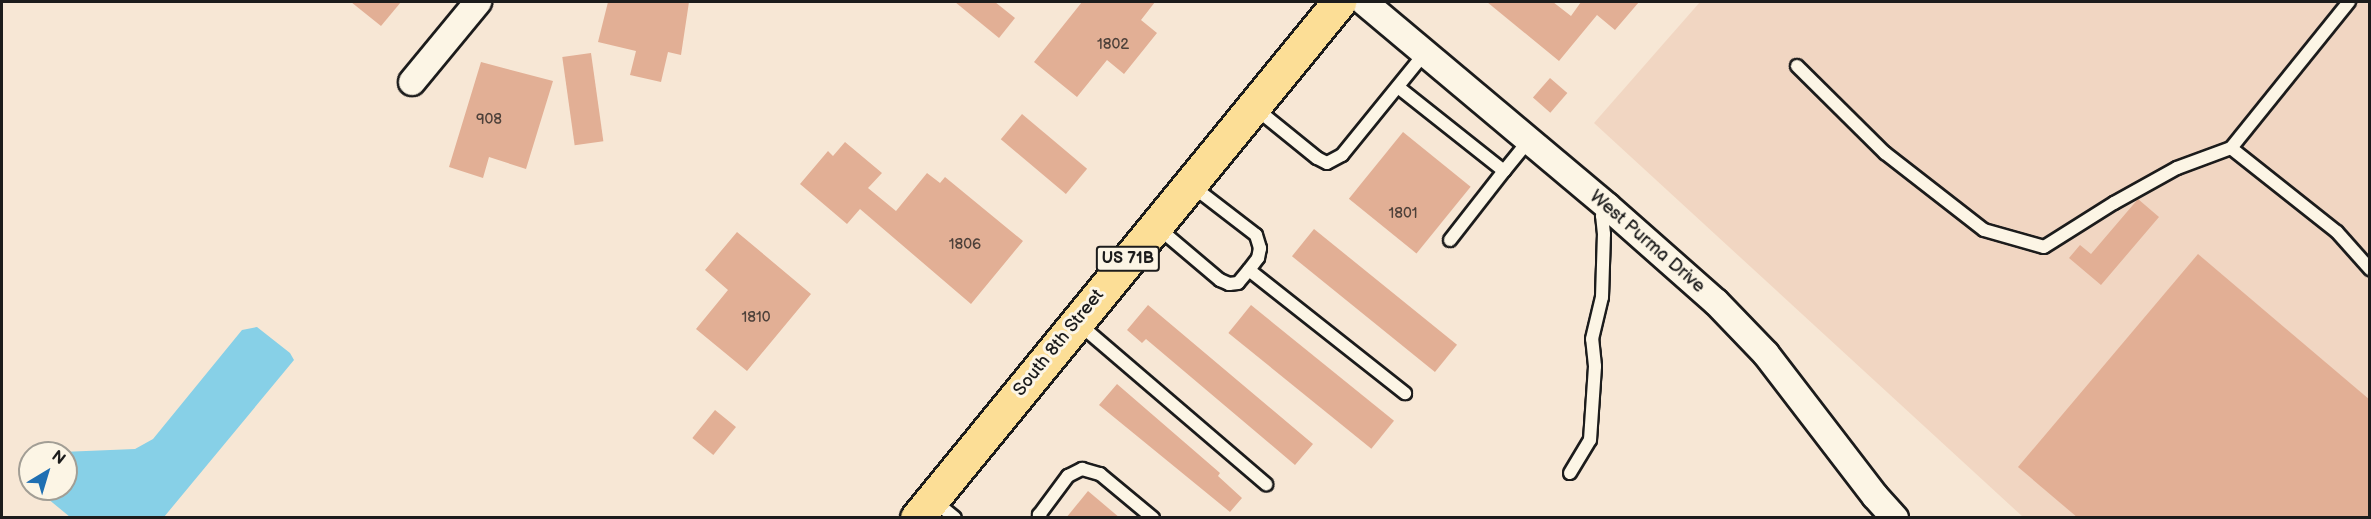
<!DOCTYPE html>
<style>
body{margin:0}
#map{position:relative;width:2371px;height:519px;overflow:hidden;background:#f7e7d5;font-family:"Balsamiq Sans",sans-serif}
div>[style]{position:absolute}
.built>*{inset:0;background:#f1d6c2}
.water>*{inset:0;background:#87d0e7}
.building>*{inset:0;background:#e2af95;transform-origin:0 0}
.roads{filter:drop-shadow(2px 0 #1c1c1c) drop-shadow(-2px 0 #1c1c1c) drop-shadow(0 2px #1c1c1c) drop-shadow(0 -2px #1c1c1c)}
.lane>*{height:12px;margin:-6px;padding:0 6px;transform-origin:6px;border-radius:6px;background:#fcf5e5}
.street>*{height:26px;margin:-13px;padding:0 13px;transform-origin:13px;border-radius:13px;background:#fcf5e5}
.primary>*{height:33px;margin:-16.5px;padding:0 16.5px;transform-origin:16.5px;border-radius:16.5px;background:#fcde96}
span{translate:-50% -50%;white-space:nowrap;text-align:center;line-height:1.15;-webkit-text-stroke:6px #fcf5e5;paint-order:stroke}
.number-label{font-size:15px;color:#4e413a}
.number-label span{-webkit-text-stroke-width:0}
.shield-label span{padding:2px 4px;background:#fcf5e5;border:2px solid;border-radius:4px;-webkit-text-stroke-width:0}
.shield-label{font-size:16px;color:#1c1c1c;font-weight:700}
.street-label{font-size:18px;color:#1c1c1c}
.frame{position:absolute;inset:0;border:3px solid #1c1c1c;pointer-events:none}
.north{position:absolute;left:18px;top:441px;width:60px;height:60px;box-sizing:border-box;background:#fcf5e5;border:2px solid #a29e95;border-radius:50%;rotate:38deg;font-size:16px;font-weight:700;line-height:24px;text-align:center;color:#1c1c1c}
.north::after{content:'';display:block;margin:auto;width:21px;height:27px;background:#1f6fb2;clip-path:polygon(50% 0,100% 100%,50% 72%,0 100%)}
</style>
<div id="map">
<div class="built">
<div style="clip-path:polygon(1700px 2px,2369px 2px,2369px 517px,2023px 517px,1594px 123px)"></div>
</div>
<div class="water">
<div style="clip-path:polygon(257px 327px,290px 353px,294px 360px,164px 517px,70px 517px,36px 489px,66px 489px,66px 453px,37px 453px,135px 449px,153px 439px,242px 330px)"></div>
</div>
<div class="building">
<div style="clip-path:polygon(351px 2px,401px 2px,381px 26px)"></div>
<div style="clip-path:polygon(608px 2px,689px 2px,681px 55px,668px 52px,661px 82px,630px 75px,636px 51px,598px 42px)"></div>
<div style="clip-path:polygon(955px 2px,995px 2px,1015px 18px,999px 38px)"></div>
<div style="clip-path:polygon(1082px 2px,1155px 2px,1141px 20px,1157px 33px,1124px 74px,1107px 60px,1077px 97px,1034px 62px)"></div>
<div style="clip-path:polygon(1487px 2px,1553px 2px,1571px 16px,1581px 2px,1639px 2px,1615px 30px,1597px 15px,1559px 61px)"></div>
<div style="left:591px;top:53px;width:89px;height:29px;rotate:82deg"></div>
<div style="clip-path:polygon(481px 62px,553px 81px,526px 169px,489px 157px,483px 178px,449px 167px)"></div>
<div style="left:1550px;top:78px;width:23px;height:26px;rotate:41deg"></div>
<div style="left:1022px;top:114px;width:85px;height:33px;rotate:40deg"></div>
<div style="left:1403px;top:132px;width:87px;height:86px;rotate:39deg"></div>
<div style="clip-path:polygon(845px 142px,882px 173px,868px 188px,896px 211px,927px 173px,940px 183px,945px 177px,1023px 241px,971px 304px,860px 209px,847px 224px,800px 184px,828px 151px,833px 156px)"></div>
<div style="clip-path:polygon(2138px 199px,2159px 217px,2101px 285px,2069px 258px,2080px 245px,2091px 254px)"></div>
<div style="left:1314px;top:229px;width:184px;height:35px;rotate:39deg"></div>
<div style="clip-path:polygon(737px 232px,811px 294px,747px 371px,696px 329px,728px 290px,705px 270px)"></div>
<div style="clip-path:polygon(2198px 254px,2370px 400px,2370px 518px,2078px 518px,2018px 467px)"></div>
<div style="clip-path:polygon(1148px 305px,1313px 444px,1295px 465px,1146px 339px,1142px 343px,1127px 330px)"></div>
<div style="left:1251px;top:305px;width:184px;height:36px;rotate:39deg"></div>
<div style="clip-path:polygon(1117px 384px,1220px 473px,1218px 476px,1242px 498px,1230px 512px,1099px 405px)"></div>
<div style="left:715px;top:410px;width:27px;height:36px;rotate:39deg"></div>
<div style="clip-path:polygon(1088px 491px,1120px 518px,1066px 518px)"></div>
</div>
<div class="roads">
<div class="lane">
<div style="left:1797px;top:66px;width:124px;rotate:44.7deg"></div>
<div style="left:1885px;top:153px;width:125px;rotate:37.9deg"></div>
<div style="left:1984px;top:230px;width:62px;rotate:15.8deg"></div>
<div style="left:2044px;top:247px;width:83px;rotate:-32.2deg"></div>
<div style="left:2114px;top:203px;width:72px;rotate:-29.1deg"></div>
<div style="left:2177px;top:168px;width:58px;rotate:-20.3deg"></div>
<div style="left:2231px;top:148px;width:135px;rotate:38.4deg"></div>
<div style="left:2337px;top:232px;width:50px;rotate:48.3deg"></div>
<div style="left:1398px;top:87px;width:135px;rotate:38.4deg"></div>
<div style="left:1504px;top:171px;width:40px;rotate:-51deg"></div>
<div style="left:1254px;top:107px;width:81px;rotate:39deg"></div>
<div style="left:1317px;top:158px;width:11px;rotate:27deg"></div>
<div style="left:1327px;top:163px;width:17px;rotate:-28deg"></div>
<div style="left:1342px;top:155px;width:132px;rotate:-50.9deg"></div>
<div style="left:2231px;top:148px;width:188px;rotate:-51.1deg"></div>
<div style="left:1191px;top:185px;width:82px;rotate:37.6deg"></div>
<div style="left:1256px;top:235px;width:14px;rotate:73deg"></div>
<div style="left:1260px;top:248px;width:10px;rotate:101deg"></div>
<div style="left:1258px;top:258px;width:15px;rotate:127deg"></div>
<div style="left:1249px;top:270px;width:199px;rotate:38.3deg"></div>
<div style="left:1156px;top:226px;width:84px;rotate:40.2deg"></div>
<div style="left:1220px;top:280px;width:10px;rotate:24deg"></div>
<div style="left:1229px;top:284px;width:9px;rotate:-6deg"></div>
<div style="left:1238px;top:283px;width:17px;rotate:-50deg"></div>
<div style="left:1450px;top:240px;width:88px;rotate:-52deg"></div>
<div style="left:1078px;top:323px;width:248px;rotate:40.6deg"></div>
<div style="left:1570px;top:473px;width:39px;rotate:-59deg"></div>
<div style="left:1590px;top:440px;width:74px;rotate:-86.1deg"></div>
<div style="left:1595px;top:366px;width:27px;rotate:-96deg"></div>
<div style="left:1592px;top:339px;width:43px;rotate:-76.6deg"></div>
<div style="left:1602px;top:297px;width:63px;rotate:-88.2deg"></div>
<div style="left:1604px;top:234px;width:18px;rotate:-96deg"></div>
<div style="left:1602px;top:216px;width:11px;rotate:-63deg"></div>
<div style="left:933px;top:500px;width:28px;rotate:39deg"></div>
<div style="left:1041px;top:518px;width:4px;rotate:-124deg"></div>
<div style="left:1039px;top:515px;width:49px;rotate:-53.4deg"></div>
<div style="left:1068px;top:476px;width:16px;rotate:-27deg"></div>
<div style="left:1082px;top:469px;width:19px;rotate:16deg"></div>
<div style="left:1100px;top:474px;width:69px;rotate:39.7deg"></div>
</div>
<div class="street">
<div style="left:1364px;top:2px;width:317px;rotate:40deg"></div>
<div style="left:1607px;top:206px;width:145px;rotate:41.4deg"></div>
<div style="left:1716px;top:302px;width:72px;rotate:46.1deg"></div>
<div style="left:1766px;top:354px;width:179px;rotate:52.5deg"></div>
<div style="left:1875px;top:496px;width:30px;rotate:48deg"></div>
<div style="left:412px;top:82px;width:104px;rotate:-50.5deg"></div>
</div>
<div class="primary">
<div style="left:917px;top:518px;width:667px;rotate:-50.72deg"></div>
</div>
</div>
<div class="number-label">
<span style="left:1113px;top:45px">1802</span>
<span style="left:489px;top:120px">908</span>
<span style="left:1403px;top:214px">1801</span>
<span style="left:965px;top:245px">1806</span>
<span style="left:756px;top:318px">1810</span>
</div>
<div class="shield-label">
<span style="left:1128px;top:259px">US 71B</span>
</div>
<div class="street-label">
<span style="left:1647px;top:242px;rotate:41deg">West Purma Drive</span>
<span style="left:1059px;top:343px;rotate:-51deg">South 8th Street</span>
</div>
<div class="frame"></div>
<div class="north">N</div>
</div>
